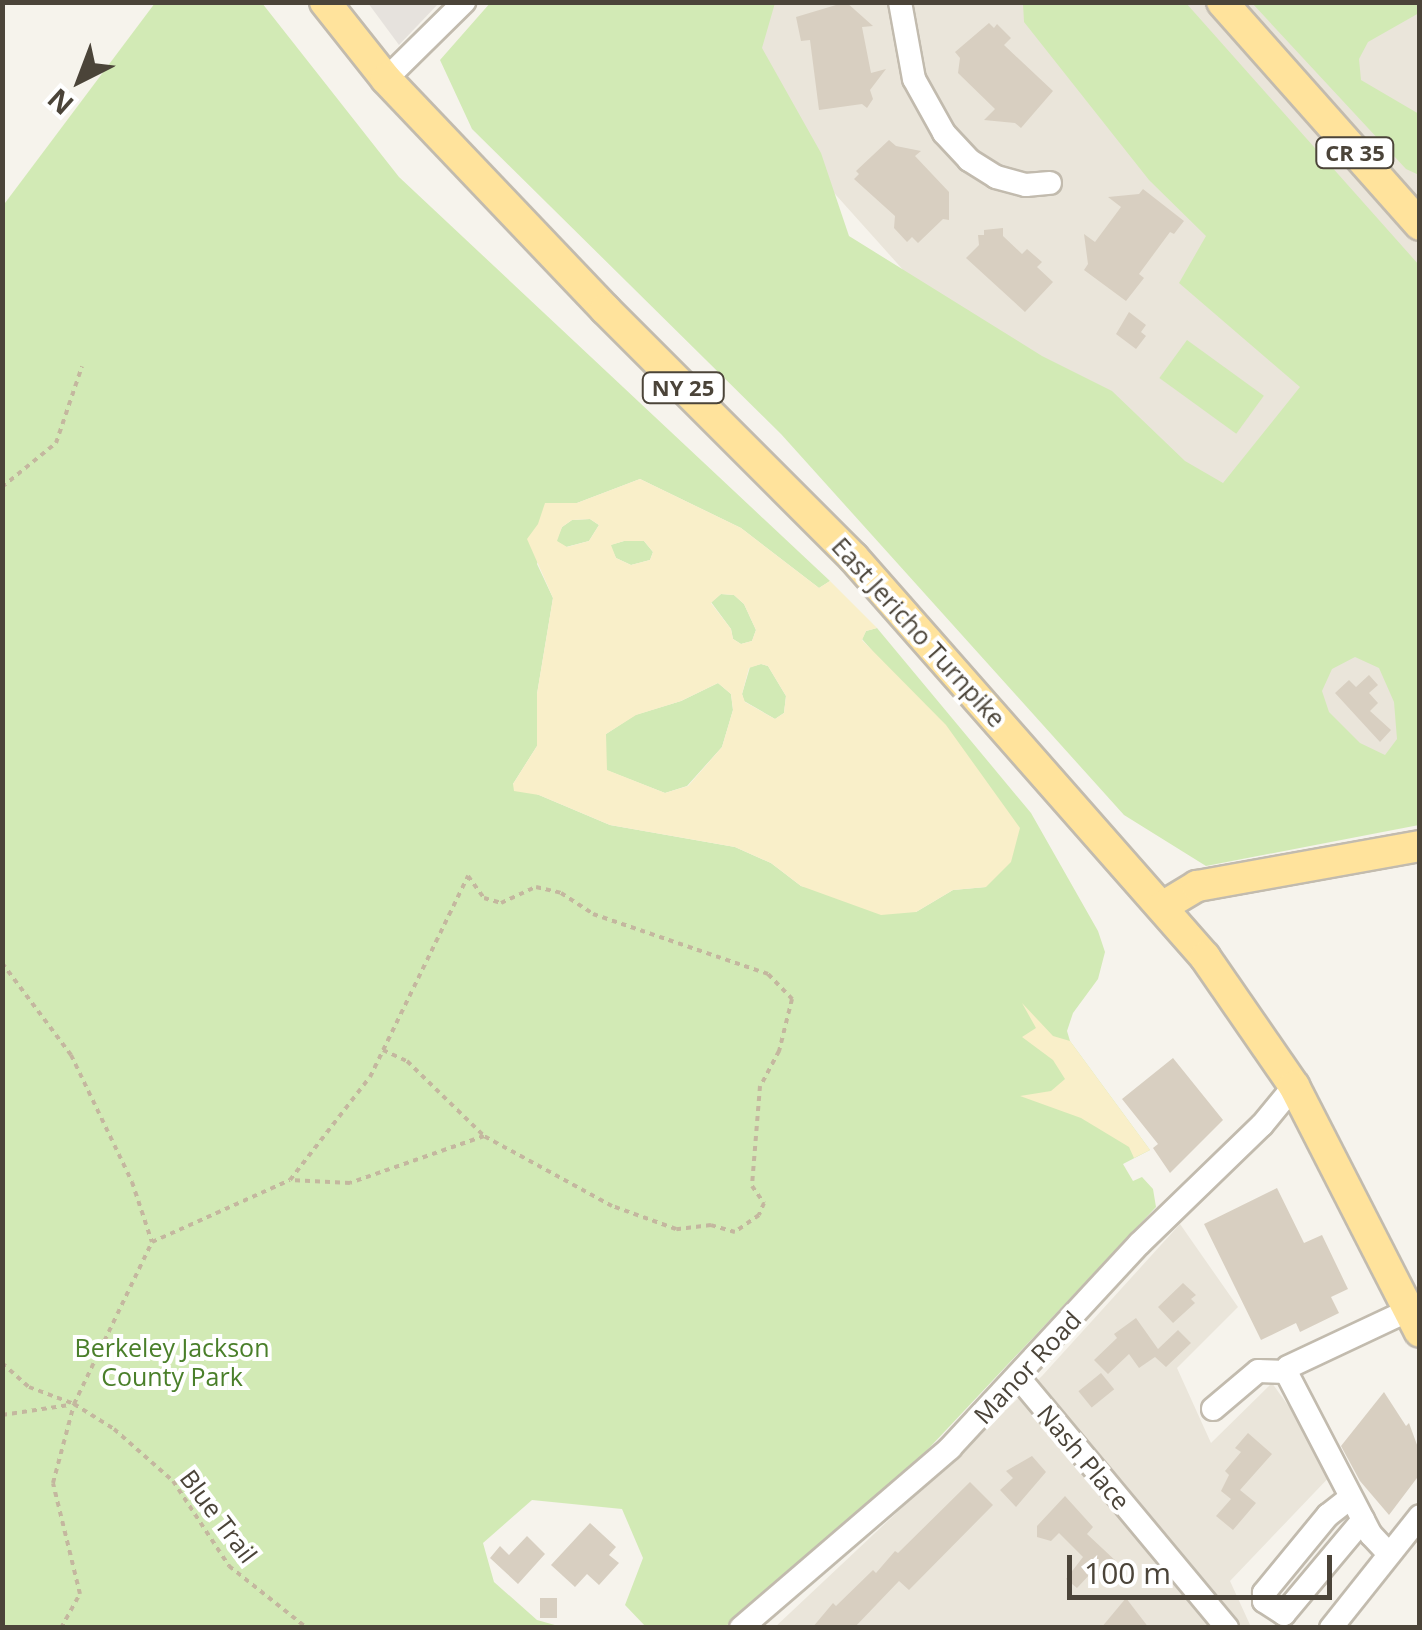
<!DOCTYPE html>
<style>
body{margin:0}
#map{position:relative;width:1422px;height:1630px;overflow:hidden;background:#f6f3ec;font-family:"Open Sans",sans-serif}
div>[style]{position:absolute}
.residential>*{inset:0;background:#eae5da}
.industrial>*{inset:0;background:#e6e2dd}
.green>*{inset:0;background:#d2eab5;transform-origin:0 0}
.sand>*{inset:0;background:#f9efc9}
.building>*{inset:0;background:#d8cfc1;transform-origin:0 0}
.path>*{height:4px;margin-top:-2px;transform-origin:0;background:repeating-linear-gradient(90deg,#c4b79f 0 5px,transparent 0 10px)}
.roads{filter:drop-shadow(2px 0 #c2bbae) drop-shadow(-2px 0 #c2bbae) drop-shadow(0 2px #c2bbae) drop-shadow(0 -2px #c2bbae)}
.minor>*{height:22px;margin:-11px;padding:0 11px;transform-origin:11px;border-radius:11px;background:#fff}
.major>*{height:30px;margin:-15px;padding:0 15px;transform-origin:15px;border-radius:15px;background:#ffe39c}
span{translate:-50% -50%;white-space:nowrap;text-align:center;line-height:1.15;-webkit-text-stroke:8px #fff;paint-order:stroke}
.shield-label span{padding:2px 8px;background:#fff;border:2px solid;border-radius:8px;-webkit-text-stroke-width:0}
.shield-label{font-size:22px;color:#4b4439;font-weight:700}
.street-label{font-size:25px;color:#4b4439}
.park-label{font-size:25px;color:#4a7f2a}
.frame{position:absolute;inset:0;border:5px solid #4b4439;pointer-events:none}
.north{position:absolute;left:30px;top:30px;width:100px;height:100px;-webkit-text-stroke:8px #fff;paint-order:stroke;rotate:222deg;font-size:28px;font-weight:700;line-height:40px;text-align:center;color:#4b4439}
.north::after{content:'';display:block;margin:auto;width:35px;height:45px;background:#4b4439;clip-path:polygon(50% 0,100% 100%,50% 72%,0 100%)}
.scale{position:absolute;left:1067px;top:1555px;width:265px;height:45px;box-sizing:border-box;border:5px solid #4b4439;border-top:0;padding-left:12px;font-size:30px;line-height:35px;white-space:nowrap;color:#4b4439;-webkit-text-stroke:8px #fff;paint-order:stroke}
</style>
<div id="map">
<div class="residential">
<div style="clip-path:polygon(664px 3px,1419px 3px,1419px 797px,1360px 780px)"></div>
<div style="clip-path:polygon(1180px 1224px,1238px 1307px,1177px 1368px,1211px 1443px,1272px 1383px,1335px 1471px,1230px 1581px,1251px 1627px,774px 1628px,1042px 1376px)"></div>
</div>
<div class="industrial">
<div style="clip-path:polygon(368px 3px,439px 3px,399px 45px)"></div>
</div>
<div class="green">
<div style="clip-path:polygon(evenodd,491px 2px,775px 3px,762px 48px,821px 153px,849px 236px,1042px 356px,1112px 391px,1185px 461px,1223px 483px,1300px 387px,1179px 283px,1206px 236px,1149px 180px,1024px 22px,1023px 3px,1186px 3px,1419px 265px,1419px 825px,1206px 866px,1124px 815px,781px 434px,472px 129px,440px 60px,491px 2px,1355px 657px,1379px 668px,1394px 702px,1397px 739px,1385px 755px,1360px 743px,1329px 712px,1322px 691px,1332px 669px,1355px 657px)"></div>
<div style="clip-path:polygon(155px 3px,262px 3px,399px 177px,830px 581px,819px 588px,741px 528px,640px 479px,577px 503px,557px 505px,537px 564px,553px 598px,537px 694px,537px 746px,513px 784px,610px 825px,735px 847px,771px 863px,801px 886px,916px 912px,953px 890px,986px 887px,882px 662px,862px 639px,866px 631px,877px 628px,1031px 813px,1098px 931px,1105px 952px,1098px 979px,1073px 1013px,1067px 1031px,1070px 1041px,1150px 1150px,1123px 1164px,1133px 1181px,1142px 1177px,1153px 1189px,1156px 1207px,916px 1462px,725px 1627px,646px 1627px,625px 1605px,643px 1558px,622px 1509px,532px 1500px,483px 1543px,494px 1582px,537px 1620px,562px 1627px,3px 1627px,2px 207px)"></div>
<div style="clip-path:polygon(1252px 3px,1419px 3px,1419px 13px,1368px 42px,1359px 59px,1361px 80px,1419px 114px,1419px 175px,1406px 169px)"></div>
<div style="left:1187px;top:340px;width:95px;height:47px;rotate:36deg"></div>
<div style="clip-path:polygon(590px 519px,599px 525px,589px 541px,566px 547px,556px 541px,562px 527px,572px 520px)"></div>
<div style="clip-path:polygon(624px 541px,644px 541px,653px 552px,650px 560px,631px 565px,616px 558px,610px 545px)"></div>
<div style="clip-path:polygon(721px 594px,734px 595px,744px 604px,756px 630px,752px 641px,741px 644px,733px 639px,731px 629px,711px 602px)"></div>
<div style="clip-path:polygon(761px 664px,768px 666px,786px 696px,784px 713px,775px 719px,744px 701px,742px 694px,750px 667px)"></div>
<div style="clip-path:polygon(718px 683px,731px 694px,733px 710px,722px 747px,687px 786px,665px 793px,606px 770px,606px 734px,635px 715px,681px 701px)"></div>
</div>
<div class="sand">
<div style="clip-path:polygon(evenodd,640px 479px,741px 528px,819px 588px,830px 581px,877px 628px,866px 631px,862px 640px,946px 725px,1020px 828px,1011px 862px,986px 887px,953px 890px,916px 912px,881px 915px,801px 886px,771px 863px,735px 847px,610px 825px,539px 795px,514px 791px,513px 784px,537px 746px,537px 694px,553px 598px,527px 539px,538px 524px,545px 503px,577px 503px,640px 479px,590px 519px,599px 525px,589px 541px,567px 547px,557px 541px,562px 527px,572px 520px,590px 519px,640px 479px,624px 541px,644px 541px,653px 552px,650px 560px,631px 565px,616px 558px,611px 545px,624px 541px,640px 479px,721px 594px,734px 595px,744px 604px,756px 630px,752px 641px,741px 644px,733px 639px,731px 629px,711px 603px,721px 594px,640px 479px,761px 664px,768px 666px,786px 696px,784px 713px,775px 719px,745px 702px,742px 694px,749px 668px,761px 664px,640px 479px,718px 683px,731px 694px,733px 710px,722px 747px,688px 786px,665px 793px,607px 770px,606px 734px,636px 715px,681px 701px,718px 683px)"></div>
<div style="clip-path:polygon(1022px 1003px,1053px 1036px,1070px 1041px,1150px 1150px,1134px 1158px,1129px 1147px,1081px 1118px,1020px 1096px,1051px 1091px,1065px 1079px,1053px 1060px,1022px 1037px,1036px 1028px)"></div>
</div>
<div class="building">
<div style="clip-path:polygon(846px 2px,873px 26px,862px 27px,871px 73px,886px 69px,870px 90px,873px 99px,867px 108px,862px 104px,819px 110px,810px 40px,801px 41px,796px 17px)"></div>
<div style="clip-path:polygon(989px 23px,994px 28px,997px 24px,1011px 38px,1004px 45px,1053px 91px,1021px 128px,1015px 123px,984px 120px,995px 109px,958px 73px,960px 58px,955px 52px)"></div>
<div style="clip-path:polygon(889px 140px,896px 146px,921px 151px,915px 156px,949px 192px,949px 220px,943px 219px,918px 243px,912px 237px,907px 242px,894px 228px,895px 216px,854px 179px,859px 174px,856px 171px)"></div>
<div style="clip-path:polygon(1143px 189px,1184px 221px,1174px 234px,1170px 232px,1139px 274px,1144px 278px,1126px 301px,1084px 270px,1088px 264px,1084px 234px,1095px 242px,1121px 207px,1108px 197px,1139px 194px)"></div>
<div style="clip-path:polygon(1003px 228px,1003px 236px,1022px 254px,1027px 249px,1042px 262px,1037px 267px,1053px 282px,1025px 312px,966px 258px,979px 245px,978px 235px,984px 235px,984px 230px)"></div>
<div style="clip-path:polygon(1129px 312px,1146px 325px,1141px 332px,1146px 336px,1136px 349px,1116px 334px)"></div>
<div style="clip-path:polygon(1369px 675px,1378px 685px,1369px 693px,1378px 703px,1370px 711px,1391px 730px,1380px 742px,1335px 693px,1349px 680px,1356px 687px)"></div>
<div style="clip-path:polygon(1173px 1058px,1223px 1120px,1170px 1173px,1153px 1148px,1158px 1144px,1122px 1099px)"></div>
<div style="clip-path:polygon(1277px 1188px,1304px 1243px,1322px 1235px,1348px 1289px,1331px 1297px,1339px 1313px,1300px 1332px,1296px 1323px,1261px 1340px,1204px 1224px)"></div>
<div style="clip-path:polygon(1183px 1283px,1196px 1295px,1191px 1299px,1195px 1303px,1173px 1323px,1158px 1307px)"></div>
<div style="clip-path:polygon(1136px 1318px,1158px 1349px,1178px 1330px,1191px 1343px,1166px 1367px,1155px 1357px,1139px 1368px,1129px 1354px,1108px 1374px,1094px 1360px,1117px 1338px,1114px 1334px)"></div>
<div style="left:1101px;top:1373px;width:21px;height:29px;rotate:51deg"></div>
<div style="clip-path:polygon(1384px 1392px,1406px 1426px,1409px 1423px,1420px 1453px,1420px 1474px,1389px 1515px,1360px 1481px,1341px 1446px)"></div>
<div style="clip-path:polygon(1248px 1433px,1272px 1454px,1240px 1490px,1256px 1503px,1233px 1530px,1216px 1516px,1231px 1499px,1221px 1491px,1229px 1475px,1225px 1471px,1241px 1452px,1235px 1448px)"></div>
<div style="clip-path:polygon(1032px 1456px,1046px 1472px,1016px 1507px,1000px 1490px,1013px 1478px,1006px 1471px)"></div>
<div style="clip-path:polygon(970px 1482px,993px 1505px,909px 1590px,899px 1581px,854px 1628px,812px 1628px,833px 1603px,836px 1606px,873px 1570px,876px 1573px,895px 1551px,898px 1553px)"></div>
<div style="clip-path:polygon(1065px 1496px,1093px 1527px,1087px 1534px,1118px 1563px,1102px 1580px,1093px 1571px,1077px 1588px,1066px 1579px,1083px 1557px,1059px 1533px,1051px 1541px,1037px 1537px,1037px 1526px)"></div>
<div style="clip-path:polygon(590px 1523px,616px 1547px,609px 1555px,619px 1563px,599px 1585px,587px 1574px,575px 1587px,551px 1565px)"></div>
<div style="clip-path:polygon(527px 1536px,545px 1554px,518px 1584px,490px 1558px,500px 1546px,509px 1555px)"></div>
<div style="left:540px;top:1598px;width:17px;height:20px"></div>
<div style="clip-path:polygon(1126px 1598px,1149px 1628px,1101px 1628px)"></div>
</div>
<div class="path">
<div style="left:2px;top:487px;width:70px;rotate:-39.2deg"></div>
<div style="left:56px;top:443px;width:81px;rotate:-71.3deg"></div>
<div style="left:2px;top:963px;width:115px;rotate:53.1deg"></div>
<div style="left:71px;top:1055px;width:141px;rotate:64.3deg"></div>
<div style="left:132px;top:1182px;width:63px;rotate:71.6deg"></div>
<div style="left:383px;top:1050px;width:26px;rotate:25deg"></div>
<div style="left:407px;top:1061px;width:107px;rotate:44.2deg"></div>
<div style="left:2px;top:1363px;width:36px;rotate:42deg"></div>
<div style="left:29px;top:1387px;width:48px;rotate:20.7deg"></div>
<div style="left:74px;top:1404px;width:47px;rotate:32deg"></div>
<div style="left:114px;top:1429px;width:79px;rotate:41.4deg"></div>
<div style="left:173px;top:1481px;width:102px;rotate:56.6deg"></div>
<div style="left:229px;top:1566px;width:100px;rotate:38.5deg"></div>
<div style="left:2px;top:1415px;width:68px;rotate:-8.5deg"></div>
<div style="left:61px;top:1628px;width:39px;rotate:-61deg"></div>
<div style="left:80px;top:1594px;width:114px;rotate:-103.7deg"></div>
<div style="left:53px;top:1483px;width:82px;rotate:-75.1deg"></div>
<div style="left:74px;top:1404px;width:180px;rotate:-64.3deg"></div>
<div style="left:152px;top:1242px;width:151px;rotate:-24.2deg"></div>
<div style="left:290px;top:1180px;width:130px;rotate:-52.2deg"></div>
<div style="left:370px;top:1077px;width:224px;rotate:-64deg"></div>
<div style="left:468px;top:876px;width:27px;rotate:54deg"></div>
<div style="left:484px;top:898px;width:18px;rotate:16deg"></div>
<div style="left:501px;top:903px;width:38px;rotate:-25deg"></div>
<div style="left:536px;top:887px;width:26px;rotate:13deg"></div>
<div style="left:561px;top:893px;width:38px;rotate:33deg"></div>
<div style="left:593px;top:914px;width:185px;rotate:18.9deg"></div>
<div style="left:768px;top:974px;width:35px;rotate:46deg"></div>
<div style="left:792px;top:999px;width:54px;rotate:104deg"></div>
<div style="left:779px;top:1051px;width:40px;rotate:118deg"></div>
<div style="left:760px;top:1086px;width:100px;rotate:94.6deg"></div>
<div style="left:752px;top:1186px;width:21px;rotate:55deg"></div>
<div style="left:764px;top:1203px;width:13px;rotate:113deg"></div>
<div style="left:759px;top:1215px;width:29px;rotate:145deg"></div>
<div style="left:735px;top:1232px;width:25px;rotate:-164deg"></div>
<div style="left:711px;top:1225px;width:35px;rotate:173deg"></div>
<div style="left:676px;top:1229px;width:68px;rotate:-160.2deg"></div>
<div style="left:612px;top:1206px;width:146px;rotate:-151.3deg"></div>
<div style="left:484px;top:1136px;width:142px;rotate:160.7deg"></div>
<div style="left:350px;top:1183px;width:60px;rotate:-177.1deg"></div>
</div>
<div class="roads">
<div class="minor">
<div style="left:900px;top:2px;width:78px;rotate:79.7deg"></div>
<div style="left:914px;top:79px;width:62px;rotate:60.9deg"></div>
<div style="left:944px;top:133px;width:37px;rotate:47deg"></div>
<div style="left:969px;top:160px;width:32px;rotate:32deg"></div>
<div style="left:996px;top:177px;width:31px;rotate:15deg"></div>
<div style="left:1026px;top:185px;width:24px;rotate:-5deg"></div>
<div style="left:386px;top:79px;width:110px;rotate:-44.6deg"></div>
<div style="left:1019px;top:1378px;width:325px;rotate:50.2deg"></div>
<div style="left:1213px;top:1409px;width:59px;rotate:-40.2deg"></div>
<div style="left:1258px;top:1371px;width:28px;rotate:2deg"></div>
<div style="left:1350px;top:1498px;width:28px;rotate:142deg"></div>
<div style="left:1328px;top:1515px;width:101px;rotate:129.4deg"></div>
<div style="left:1264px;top:1593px;width:8px;rotate:90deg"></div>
<div style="left:1264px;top:1601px;width:24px;rotate:33deg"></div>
<div style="left:1284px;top:1614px;width:123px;rotate:-50deg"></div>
<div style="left:1389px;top:1554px;width:26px;rotate:-133deg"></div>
<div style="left:1371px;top:1535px;width:184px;rotate:-117.5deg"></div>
<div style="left:1286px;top:1372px;width:5px;rotate:-68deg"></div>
<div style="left:1288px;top:1367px;width:146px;rotate:-25.2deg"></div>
<div style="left:741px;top:1628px;width:276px;rotate:-40.7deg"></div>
<div style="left:950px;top:1448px;width:278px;rotate:-47.2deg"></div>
<div style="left:1139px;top:1244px;width:171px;rotate:-44.1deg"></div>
<div style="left:1262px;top:1125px;width:50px;rotate:-50.6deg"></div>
<div style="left:1331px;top:1628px;width:143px;rotate:-51.5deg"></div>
</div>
<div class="major">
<div style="left:325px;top:2px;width:98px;rotate:51.6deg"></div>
<div style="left:386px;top:79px;width:318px;rotate:46.4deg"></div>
<div style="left:605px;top:309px;width:351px;rotate:45deg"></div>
<div style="left:853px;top:557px;width:533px;rotate:48.65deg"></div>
<div style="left:1205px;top:957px;width:157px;rotate:55.4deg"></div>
<div style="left:1294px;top:1086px;width:276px;rotate:62.9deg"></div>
<div style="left:1222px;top:2px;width:298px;rotate:48.4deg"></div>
<div style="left:1162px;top:907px;width:41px;rotate:-31deg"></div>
<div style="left:1197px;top:886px;width:227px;rotate:-10.2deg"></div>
</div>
</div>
<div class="shield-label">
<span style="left:1355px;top:153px">CR 35</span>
<span style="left:683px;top:388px">NY 25</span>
</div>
<div class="street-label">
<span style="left:919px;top:632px;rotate:48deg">East Jericho Turnpike</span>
<span style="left:1027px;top:1367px;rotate:-47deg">Manor Road</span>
<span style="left:1084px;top:1457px;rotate:50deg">Nash Place</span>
<span style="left:219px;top:1516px;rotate:53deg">Blue Trail</span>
</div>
<div class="park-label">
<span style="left:172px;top:1362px">Berkeley Jackson<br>County Park</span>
</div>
<div class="frame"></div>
<div class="north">N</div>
<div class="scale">100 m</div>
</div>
